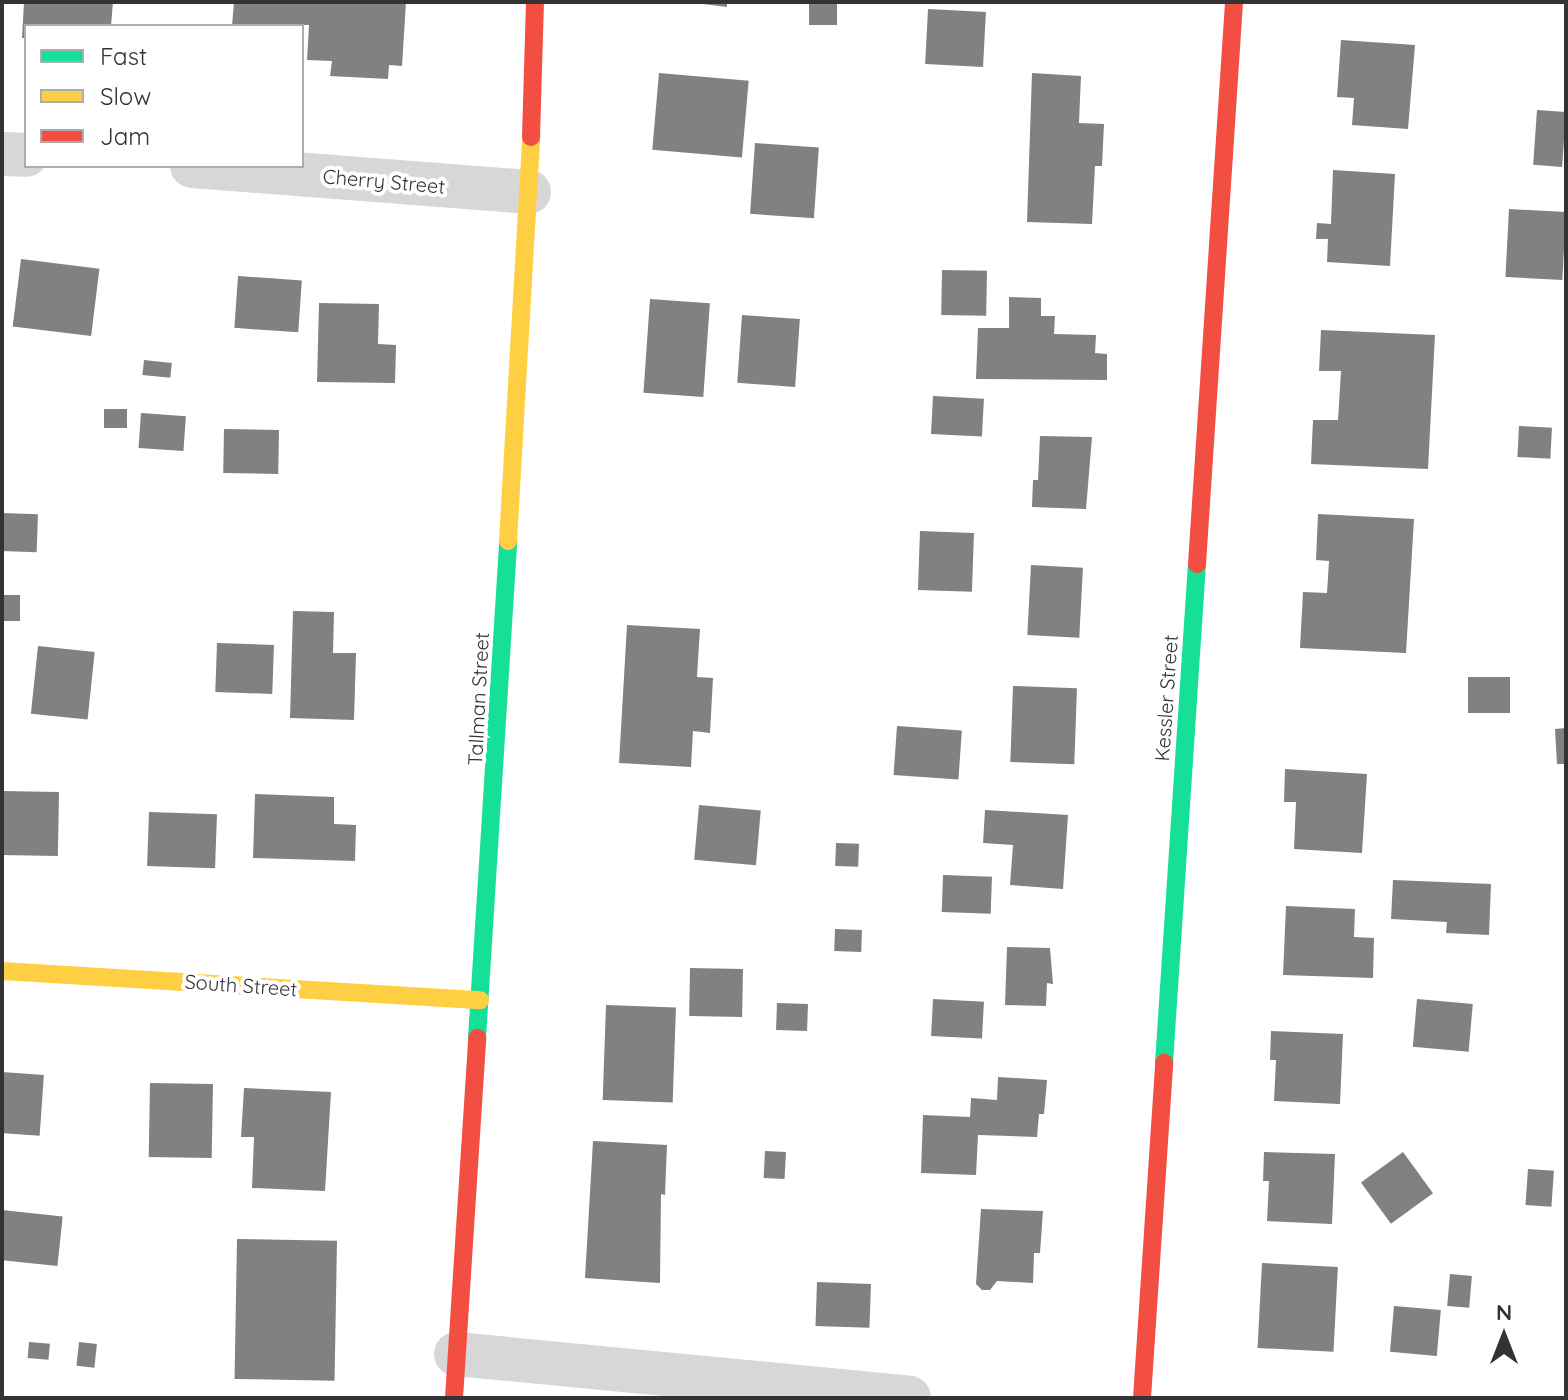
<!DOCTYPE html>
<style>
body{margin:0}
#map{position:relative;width:1568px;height:1400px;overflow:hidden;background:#fff;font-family:Quicksand,sans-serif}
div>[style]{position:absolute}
.building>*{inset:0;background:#818181;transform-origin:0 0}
.street>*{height:44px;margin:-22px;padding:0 22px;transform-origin:22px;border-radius:22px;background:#d7d7d7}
.fast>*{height:18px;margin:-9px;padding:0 9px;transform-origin:9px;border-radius:9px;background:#16e098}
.slow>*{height:18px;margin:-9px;padding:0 9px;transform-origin:9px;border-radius:9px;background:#ffcf43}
.jam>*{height:18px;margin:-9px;padding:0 9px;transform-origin:9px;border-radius:9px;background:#f24e42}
span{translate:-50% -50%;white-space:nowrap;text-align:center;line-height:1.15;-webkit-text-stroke:8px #fff;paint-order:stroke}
.street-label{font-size:20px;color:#333}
.frame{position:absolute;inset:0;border:4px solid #333;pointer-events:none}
.legend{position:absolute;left:24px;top:24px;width:280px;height:144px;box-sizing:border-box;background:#fff;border:2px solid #adadad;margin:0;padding:10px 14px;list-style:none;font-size:24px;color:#333}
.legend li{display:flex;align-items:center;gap:16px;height:40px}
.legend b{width:40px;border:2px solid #adadad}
.north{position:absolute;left:1464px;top:1296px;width:80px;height:80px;-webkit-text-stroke:6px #fff;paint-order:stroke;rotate:0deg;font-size:22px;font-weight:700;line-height:32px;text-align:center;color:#333}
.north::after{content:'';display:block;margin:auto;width:28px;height:36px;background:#333;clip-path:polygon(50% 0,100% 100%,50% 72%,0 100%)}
</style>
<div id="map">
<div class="building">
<div style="clip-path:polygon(24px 2px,113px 2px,111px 26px,26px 26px,26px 38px,22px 38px)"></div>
<div style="clip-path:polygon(234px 2px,406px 2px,402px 66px,389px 65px,388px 79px,330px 76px,332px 61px,307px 60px,309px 25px,232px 26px)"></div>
<div style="clip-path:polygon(687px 2px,727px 2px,727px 7px)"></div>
<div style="left:809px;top:2px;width:28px;height:23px"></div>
<div style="left:928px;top:9px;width:58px;height:55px;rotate:3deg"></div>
<div style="clip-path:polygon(1341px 40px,1415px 45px,1408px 129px,1352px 125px,1354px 98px,1337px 97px)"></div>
<div style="left:659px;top:73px;width:90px;height:77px;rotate:5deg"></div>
<div style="clip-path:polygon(1032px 73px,1081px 76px,1079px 123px,1104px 124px,1102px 166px,1095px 166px,1092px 224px,1027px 222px)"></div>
<div style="left:1537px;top:110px;width:29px;height:55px;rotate:4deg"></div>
<div style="left:755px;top:143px;width:64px;height:71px;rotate:4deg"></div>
<div style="clip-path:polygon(1333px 170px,1395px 174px,1390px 266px,1327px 262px,1328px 239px,1316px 239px,1317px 223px,1331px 224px)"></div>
<div style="left:1509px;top:209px;width:57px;height:68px;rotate:3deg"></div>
<div style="left:21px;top:259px;width:79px;height:68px;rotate:7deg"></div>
<div style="left:942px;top:270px;width:45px;height:45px;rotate:1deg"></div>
<div style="left:238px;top:276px;width:64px;height:52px;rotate:4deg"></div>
<div style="clip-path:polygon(1009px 297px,1041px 298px,1041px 316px,1055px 316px,1054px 334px,1096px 335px,1095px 353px,1107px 354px,1107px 380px,976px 379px,978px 328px,1009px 328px)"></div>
<div style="left:650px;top:299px;width:60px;height:94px;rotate:4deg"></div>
<div style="clip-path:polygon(319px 303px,379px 304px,378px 344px,396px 345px,395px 383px,317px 382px)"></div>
<div style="left:742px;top:315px;width:58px;height:68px;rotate:4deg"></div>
<div style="clip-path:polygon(1321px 330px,1435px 335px,1428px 469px,1311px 464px,1313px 420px,1338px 420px,1341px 371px,1319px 371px)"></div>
<div style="left:144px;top:360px;width:28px;height:15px;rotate:6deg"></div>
<div style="left:933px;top:396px;width:51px;height:38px;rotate:3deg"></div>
<div style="left:104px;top:409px;width:23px;height:19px"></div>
<div style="left:141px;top:413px;width:45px;height:35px;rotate:4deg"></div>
<div style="left:1519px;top:426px;width:33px;height:31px;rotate:3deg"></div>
<div style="left:224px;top:429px;width:55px;height:44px;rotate:1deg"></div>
<div style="clip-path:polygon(1040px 436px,1092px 437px,1086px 509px,1032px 507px,1033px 480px,1038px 480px)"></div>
<div style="left:2px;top:513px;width:36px;height:38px;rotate:2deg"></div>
<div style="clip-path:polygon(1318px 514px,1414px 519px,1406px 653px,1300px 648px,1303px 592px,1327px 593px,1329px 561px,1316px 560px)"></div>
<div style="left:920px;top:531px;width:54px;height:59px;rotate:2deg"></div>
<div style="left:1031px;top:565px;width:52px;height:70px;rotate:3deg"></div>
<div style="left:2px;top:595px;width:18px;height:26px"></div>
<div style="clip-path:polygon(293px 611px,334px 612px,333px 653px,356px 653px,354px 720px,290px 718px)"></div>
<div style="clip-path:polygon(627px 625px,700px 629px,697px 677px,713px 678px,710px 733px,693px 731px,691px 767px,619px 763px)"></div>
<div style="left:217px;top:643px;width:57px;height:49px;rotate:2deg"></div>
<div style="left:38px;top:646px;width:57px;height:68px;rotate:6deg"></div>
<div style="left:1468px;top:677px;width:42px;height:36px"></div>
<div style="left:1013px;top:686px;width:64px;height:76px;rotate:2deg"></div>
<div style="left:897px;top:726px;width:65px;height:49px;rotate:4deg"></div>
<div style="clip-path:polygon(1566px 728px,1566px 764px,1557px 764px,1555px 729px)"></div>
<div style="clip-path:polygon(1285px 769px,1367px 774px,1362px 853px,1294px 849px,1296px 802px,1284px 802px)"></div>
<div style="left:2px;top:791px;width:57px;height:64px;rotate:1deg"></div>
<div style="clip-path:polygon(255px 794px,334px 797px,334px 824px,356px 825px,355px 861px,253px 858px)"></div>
<div style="left:699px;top:805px;width:62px;height:55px;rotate:5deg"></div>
<div style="clip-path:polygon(985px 810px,1068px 815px,1063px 889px,1010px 885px,1013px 845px,983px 843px)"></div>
<div style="left:149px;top:812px;width:68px;height:54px;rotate:2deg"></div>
<div style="left:836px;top:843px;width:23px;height:23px;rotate:2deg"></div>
<div style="left:943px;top:875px;width:49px;height:37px;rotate:2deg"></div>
<div style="clip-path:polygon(1393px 880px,1491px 884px,1489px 935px,1446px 933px,1447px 922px,1391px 919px)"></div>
<div style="clip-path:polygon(1286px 906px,1355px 909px,1354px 937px,1374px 938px,1373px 978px,1283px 975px)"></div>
<div style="left:835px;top:929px;width:27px;height:22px;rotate:2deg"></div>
<div style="clip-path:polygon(1007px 947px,1050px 948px,1053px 984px,1047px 983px,1046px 1006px,1005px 1005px)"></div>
<div style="left:690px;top:968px;width:53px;height:48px;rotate:1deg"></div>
<div style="left:933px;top:999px;width:51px;height:37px;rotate:3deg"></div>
<div style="left:1417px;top:999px;width:56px;height:48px;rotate:5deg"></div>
<div style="left:777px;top:1003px;width:31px;height:27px;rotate:2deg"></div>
<div style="left:606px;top:1005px;width:70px;height:95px;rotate:2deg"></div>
<div style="clip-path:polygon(1271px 1031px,1343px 1034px,1340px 1104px,1274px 1101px,1276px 1060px,1270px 1060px)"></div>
<div style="left:2px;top:1072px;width:42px;height:61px;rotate:4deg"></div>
<div style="clip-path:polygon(998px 1077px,1047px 1080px,1044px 1114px,1039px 1114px,1037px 1137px,978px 1135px,976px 1175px,921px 1173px,923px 1115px,970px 1117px,971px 1098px,997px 1100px)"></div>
<div style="left:150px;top:1083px;width:63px;height:74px;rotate:1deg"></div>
<div style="clip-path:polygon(244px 1088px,331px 1092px,325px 1191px,252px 1188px,254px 1137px,241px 1137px)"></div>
<div style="clip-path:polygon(593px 1141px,667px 1145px,665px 1195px,661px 1194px,660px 1283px,585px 1278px)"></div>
<div style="left:765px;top:1151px;width:21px;height:27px;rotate:3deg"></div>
<div style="clip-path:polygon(1264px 1152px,1335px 1154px,1332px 1224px,1267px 1221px,1269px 1181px,1263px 1181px)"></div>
<div style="left:1403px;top:1152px;width:51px;height:52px;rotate:54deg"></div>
<div style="left:1528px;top:1169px;width:26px;height:36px;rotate:4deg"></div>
<div style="clip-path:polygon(981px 1209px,1043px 1211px,1040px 1253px,1034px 1253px,1033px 1283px,997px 1281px,990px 1290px,982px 1290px,976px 1284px)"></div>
<div style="left:2px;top:1210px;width:61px;height:50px;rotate:6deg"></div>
<div style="left:237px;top:1239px;width:100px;height:140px;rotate:1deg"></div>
<div style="left:1262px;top:1263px;width:76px;height:85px;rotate:3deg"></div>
<div style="left:1450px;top:1274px;width:22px;height:32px;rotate:5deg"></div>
<div style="left:817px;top:1282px;width:54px;height:44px;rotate:2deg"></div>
<div style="left:1394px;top:1306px;width:47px;height:46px;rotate:5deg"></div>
<div style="left:29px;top:1342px;width:21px;height:16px;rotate:5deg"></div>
<div style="left:79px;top:1342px;width:18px;height:24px;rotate:6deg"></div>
</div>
<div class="street">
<div style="left:2px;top:154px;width:24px;rotate:2deg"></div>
<div style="left:192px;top:166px;width:338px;rotate:4.4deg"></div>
<div style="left:456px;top:1354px;width:455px;rotate:5.5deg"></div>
</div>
<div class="fast">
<div style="left:477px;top:1038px;width:498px;rotate:-86.4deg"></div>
<div style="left:1164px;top:1063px;width:500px;rotate:-86.22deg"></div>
</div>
<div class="slow">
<div style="left:508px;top:541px;width:405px;rotate:-86.7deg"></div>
<div style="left:2px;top:971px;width:479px;rotate:3.5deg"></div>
</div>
<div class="jam">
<div style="left:531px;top:137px;width:135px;rotate:-88.3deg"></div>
<div style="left:1197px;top:564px;width:563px;rotate:-86.23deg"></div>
<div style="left:454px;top:1398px;width:361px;rotate:-86.3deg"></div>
<div style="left:1142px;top:1398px;width:336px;rotate:-86.2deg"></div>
</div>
<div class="street-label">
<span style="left:384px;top:181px;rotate:5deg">Cherry Street</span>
<span style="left:1166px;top:698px;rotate:-86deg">Kessler Street</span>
<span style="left:478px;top:699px;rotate:-87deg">Tallman Street</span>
<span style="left:241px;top:985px;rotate:4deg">South Street</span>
</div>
<div class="frame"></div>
<ul class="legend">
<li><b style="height:10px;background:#16e098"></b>Fast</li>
<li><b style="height:10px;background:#ffcf43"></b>Slow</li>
<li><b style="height:10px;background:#f24e42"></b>Jam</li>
</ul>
<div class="north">N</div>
</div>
